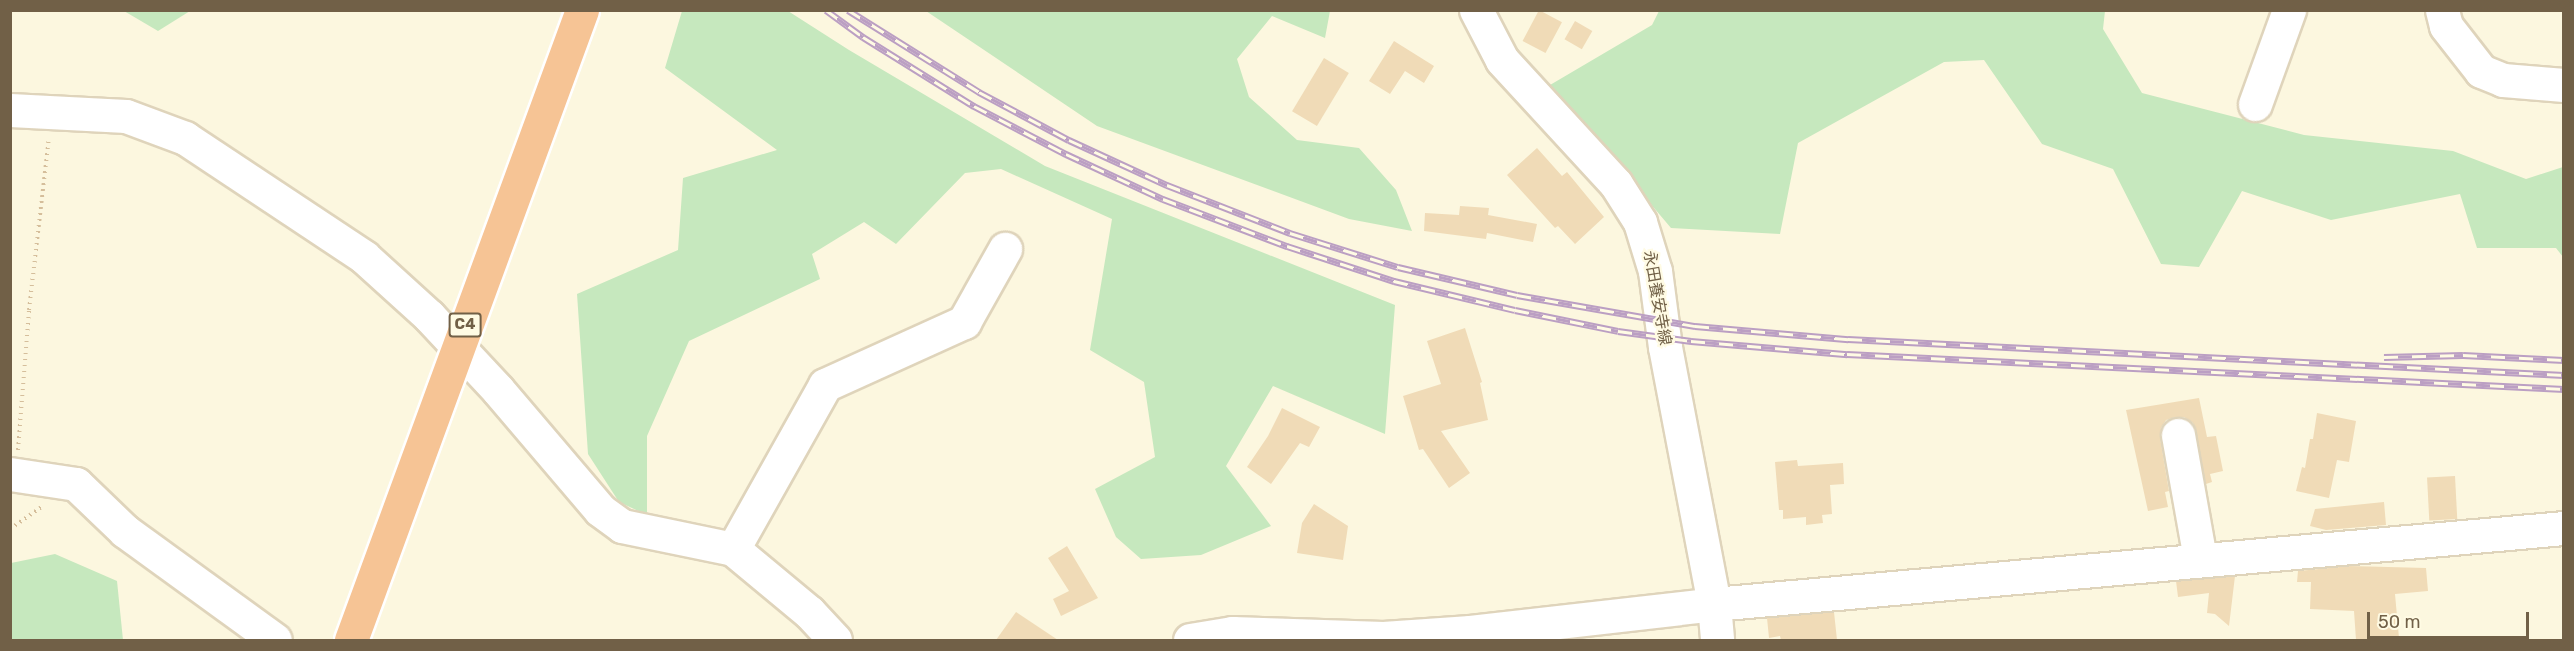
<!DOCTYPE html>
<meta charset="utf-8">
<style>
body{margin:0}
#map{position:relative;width:2574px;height:651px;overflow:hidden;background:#fcf7df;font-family:Rubik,"Noto Sans JP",sans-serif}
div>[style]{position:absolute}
.green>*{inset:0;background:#c6e8be}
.building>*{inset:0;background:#f0dbb7;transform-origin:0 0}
.path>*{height:4px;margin-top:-2px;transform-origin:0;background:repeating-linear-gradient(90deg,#d5be9b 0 1.5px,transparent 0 6px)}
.roads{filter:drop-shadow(2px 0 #dfd4bb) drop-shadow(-2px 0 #dfd4bb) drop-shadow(0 2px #dfd4bb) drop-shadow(0 -2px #dfd4bb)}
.minor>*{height:33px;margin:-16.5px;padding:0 16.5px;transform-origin:16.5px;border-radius:16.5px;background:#fff}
.rail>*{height:7px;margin-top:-3.5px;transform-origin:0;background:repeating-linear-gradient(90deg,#fffbe4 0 14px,#bb9fc3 0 28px);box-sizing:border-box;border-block:2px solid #bb9fc3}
.bridges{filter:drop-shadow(2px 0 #fff) drop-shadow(-2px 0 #fff) drop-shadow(0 2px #fff) drop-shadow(0 -2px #fff)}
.highway-bridge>*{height:33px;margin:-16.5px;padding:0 16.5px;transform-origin:16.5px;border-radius:16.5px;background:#f6c495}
span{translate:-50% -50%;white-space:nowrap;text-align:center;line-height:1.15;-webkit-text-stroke:4.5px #fffbe4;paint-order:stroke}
.shield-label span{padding:2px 4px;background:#fffbe4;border:2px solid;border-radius:4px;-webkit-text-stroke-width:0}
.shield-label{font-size:15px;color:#716047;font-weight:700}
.street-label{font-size:16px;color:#716047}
.frame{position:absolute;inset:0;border:12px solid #716047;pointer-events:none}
.scale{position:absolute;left:2367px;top:612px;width:162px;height:27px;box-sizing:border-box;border:3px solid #716047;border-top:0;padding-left:8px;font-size:18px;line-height:21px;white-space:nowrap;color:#716047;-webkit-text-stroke:4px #fffbe4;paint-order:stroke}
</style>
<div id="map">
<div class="green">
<div style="clip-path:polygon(124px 11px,190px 11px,158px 31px)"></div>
<div style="clip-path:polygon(682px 11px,788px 11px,849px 50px,1045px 166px,1395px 305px,1385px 434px,1273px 386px,1226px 466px,1271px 526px,1201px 555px,1141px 559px,1116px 537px,1095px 489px,1155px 457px,1144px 382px,1090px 350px,1112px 219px,1001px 169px,965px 173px,896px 244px,864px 222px,812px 254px,820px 279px,689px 341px,647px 436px,647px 515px,619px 502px,588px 454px,577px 294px,678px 250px,683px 178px,777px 150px,665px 68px)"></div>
<div style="clip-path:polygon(926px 11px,1330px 11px,1325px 38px,1272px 16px,1237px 59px,1249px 97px,1297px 140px,1359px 148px,1396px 190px,1412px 231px,1349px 219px,1097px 126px)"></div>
<div style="clip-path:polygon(1659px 11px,2105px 11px,2103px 29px,2142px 93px,2304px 135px,2453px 151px,2526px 179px,2563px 167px,2563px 257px,2556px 248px,2477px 248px,2460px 194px,2331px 220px,2242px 191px,2199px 267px,2161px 264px,2113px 169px,2042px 144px,1984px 60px,1944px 62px,1798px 143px,1780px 234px,1671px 228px,1550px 85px,1652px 25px)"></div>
<div style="clip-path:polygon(55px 554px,117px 581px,123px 640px,11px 640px,11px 563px)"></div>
</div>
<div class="building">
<div style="left:1539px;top:10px;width:26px;height:35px;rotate:28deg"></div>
<div style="left:1575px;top:21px;width:20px;height:21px;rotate:30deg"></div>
<div style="clip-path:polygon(1394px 41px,1434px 66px,1424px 83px,1405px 71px,1390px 94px,1369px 81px)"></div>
<div style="left:1324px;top:58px;width:29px;height:62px;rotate:31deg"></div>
<div style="clip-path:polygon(1537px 148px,1562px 176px,1567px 172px,1604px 217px,1575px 244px,1558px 226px,1555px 228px,1507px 175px)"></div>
<div style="clip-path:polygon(1460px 206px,1489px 208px,1488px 215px,1537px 224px,1533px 242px,1487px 233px,1486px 239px,1424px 231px,1425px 213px,1459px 215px)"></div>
<div style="clip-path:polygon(1465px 328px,1482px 382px,1480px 383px,1488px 420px,1441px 431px,1470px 473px,1449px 488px,1423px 449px,1419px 450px,1403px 396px,1441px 384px,1427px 341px)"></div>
<div style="clip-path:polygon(2199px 398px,2207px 437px,2216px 436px,2223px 471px,2210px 474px,2212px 482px,2206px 484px,2193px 423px,2184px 417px,2175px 417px,2166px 420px,2161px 428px,2160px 438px,2169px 491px,2165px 492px,2168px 507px,2148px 511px,2126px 410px)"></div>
<div style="clip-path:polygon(1282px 408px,1320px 427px,1309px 447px,1300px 443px,1271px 484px,1247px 467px,1268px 436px)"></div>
<div style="clip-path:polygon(2317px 413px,2356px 421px,2349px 462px,2337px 460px,2329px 498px,2296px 491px,2302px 467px,2305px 468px,2310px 439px,2313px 439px)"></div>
<div style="clip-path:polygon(1797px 460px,1798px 466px,1843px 463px,1844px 484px,1830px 485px,1832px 514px,1822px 515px,1823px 523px,1806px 525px,1806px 517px,1783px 519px,1783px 510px,1779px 510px,1775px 462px)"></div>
<div style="left:2455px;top:476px;width:43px;height:28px;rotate:87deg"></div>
<div style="clip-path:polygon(2384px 502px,2386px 525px,2326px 530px,2310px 526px,2315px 509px)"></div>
<div style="clip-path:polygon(1314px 504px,1348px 526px,1343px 560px,1297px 553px,1302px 523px)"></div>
<div style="clip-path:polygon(1067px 546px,1098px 598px,1061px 616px,1053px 599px,1069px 591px,1048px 558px)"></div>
<div style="clip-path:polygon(2350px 566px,2426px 568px,2428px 591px,2395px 594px,2399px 638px,2356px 640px,2354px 611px,2310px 609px,2311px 582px,2297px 582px,2298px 571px)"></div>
<div style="clip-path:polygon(2235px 576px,2229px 626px,2215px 614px,2207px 613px,2209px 593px,2178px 597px,2176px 581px)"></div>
<div style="clip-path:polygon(1016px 612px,1058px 640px,996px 640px)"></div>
<div style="clip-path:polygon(1834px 612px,1837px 640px,1781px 640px,1780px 636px,1769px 638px,1767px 618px)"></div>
</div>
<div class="path">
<div style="left:18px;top:450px;width:140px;rotate:-85.5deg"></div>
<div style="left:29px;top:310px;width:173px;rotate:-83.4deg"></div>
<div style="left:10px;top:529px;width:39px;rotate:-35deg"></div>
</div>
<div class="roads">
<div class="minor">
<div style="left:1476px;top:10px;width:56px;rotate:62.5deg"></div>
<div style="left:1502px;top:60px;width:168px;rotate:47.4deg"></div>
<div style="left:1616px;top:184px;width:45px;rotate:57.7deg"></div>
<div style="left:1640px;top:222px;width:51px;rotate:73deg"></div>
<div style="left:1655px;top:271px;width:77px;rotate:82.5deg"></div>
<div style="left:1665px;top:347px;width:262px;rotate:79.2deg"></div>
<div style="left:1714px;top:604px;width:36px;rotate:85deg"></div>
<div style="left:2442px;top:10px;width:16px;rotate:76deg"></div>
<div style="left:2446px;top:26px;width:57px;rotate:52.1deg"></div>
<div style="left:2481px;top:71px;width:24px;rotate:22deg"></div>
<div style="left:2503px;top:80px;width:61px;rotate:4.7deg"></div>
<div style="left:2255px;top:104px;width:100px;rotate:-70.1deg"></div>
<div style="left:10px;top:110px;width:116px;rotate:3deg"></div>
<div style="left:126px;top:116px;width:63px;rotate:20.4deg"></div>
<div style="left:185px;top:138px;width:215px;rotate:33.6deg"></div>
<div style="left:364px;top:257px;width:88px;rotate:42.2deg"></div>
<div style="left:429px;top:316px;width:101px;rotate:47deg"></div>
<div style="left:498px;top:390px;width:157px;rotate:49.6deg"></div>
<div style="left:600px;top:510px;width:27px;rotate:36deg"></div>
<div style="left:622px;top:526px;width:113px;rotate:11.7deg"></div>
<div style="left:733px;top:549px;width:99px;rotate:39.7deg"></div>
<div style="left:809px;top:612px;width:38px;rotate:47deg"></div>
<div style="left:2178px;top:435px;width:126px;rotate:79.9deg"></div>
<div style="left:10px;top:474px;width:67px;rotate:8.6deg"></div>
<div style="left:76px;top:484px;width:68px;rotate:43.8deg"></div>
<div style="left:125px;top:531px;width:185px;rotate:36deg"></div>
<div style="left:733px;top:549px;width:188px;rotate:-60.7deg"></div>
<div style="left:825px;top:385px;width:153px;rotate:-24.4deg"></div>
<div style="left:964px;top:322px;width:84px;rotate:-60.7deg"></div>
<div style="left:1190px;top:640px;width:43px;rotate:-9.5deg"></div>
<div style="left:1232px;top:633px;width:151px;rotate:1.9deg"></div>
<div style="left:1383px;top:638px;width:87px;rotate:-3.9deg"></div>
<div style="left:1470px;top:632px;width:246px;rotate:-6.5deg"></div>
<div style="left:1714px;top:604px;width:853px;rotate:-5.11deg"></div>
</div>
</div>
<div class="rail">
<div style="left:826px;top:10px;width:46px;rotate:36.1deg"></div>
<div style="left:863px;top:37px;width:131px;rotate:31.9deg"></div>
<div style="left:974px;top:106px;width:104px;rotate:27.6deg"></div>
<div style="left:1066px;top:154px;width:107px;rotate:24.9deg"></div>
<div style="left:1163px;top:199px;width:133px;rotate:20.8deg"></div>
<div style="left:1287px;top:246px;width:113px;rotate:18.1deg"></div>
<div style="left:1394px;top:281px;width:124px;rotate:13.5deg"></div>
<div style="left:1515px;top:310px;width:105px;rotate:11.5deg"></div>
<div style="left:1618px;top:331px;width:74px;rotate:7.8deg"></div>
<div style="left:1691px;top:341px;width:157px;rotate:4.8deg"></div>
<div style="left:1847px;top:354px;width:718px;rotate:2.79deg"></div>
<div style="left:848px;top:10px;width:155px;rotate:32deg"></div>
<div style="left:979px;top:92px;width:102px;rotate:28.1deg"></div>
<div style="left:1069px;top:140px;width:108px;rotate:24.7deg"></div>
<div style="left:1167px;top:185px;width:132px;rotate:21.3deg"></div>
<div style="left:1290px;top:233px;width:113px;rotate:17.5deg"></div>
<div style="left:1398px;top:267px;width:122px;rotate:13.2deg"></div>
<div style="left:1517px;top:295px;width:181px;rotate:9.9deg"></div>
<div style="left:1695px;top:326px;width:154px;rotate:4.9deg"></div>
<div style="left:1848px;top:339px;width:717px;rotate:2.88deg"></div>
<div style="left:2384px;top:357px;width:79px;rotate:-1.5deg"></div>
<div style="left:2463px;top:355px;width:101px;rotate:2.8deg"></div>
</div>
<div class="bridges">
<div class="highway-bridge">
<div style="left:351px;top:640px;width:671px;rotate:-69.86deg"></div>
</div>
</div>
<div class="shield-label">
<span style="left:465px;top:325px">C4</span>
</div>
<div class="street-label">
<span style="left:1657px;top:298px;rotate:80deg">永田養安寺線</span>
</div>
<div class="frame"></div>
<div class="scale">50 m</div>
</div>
